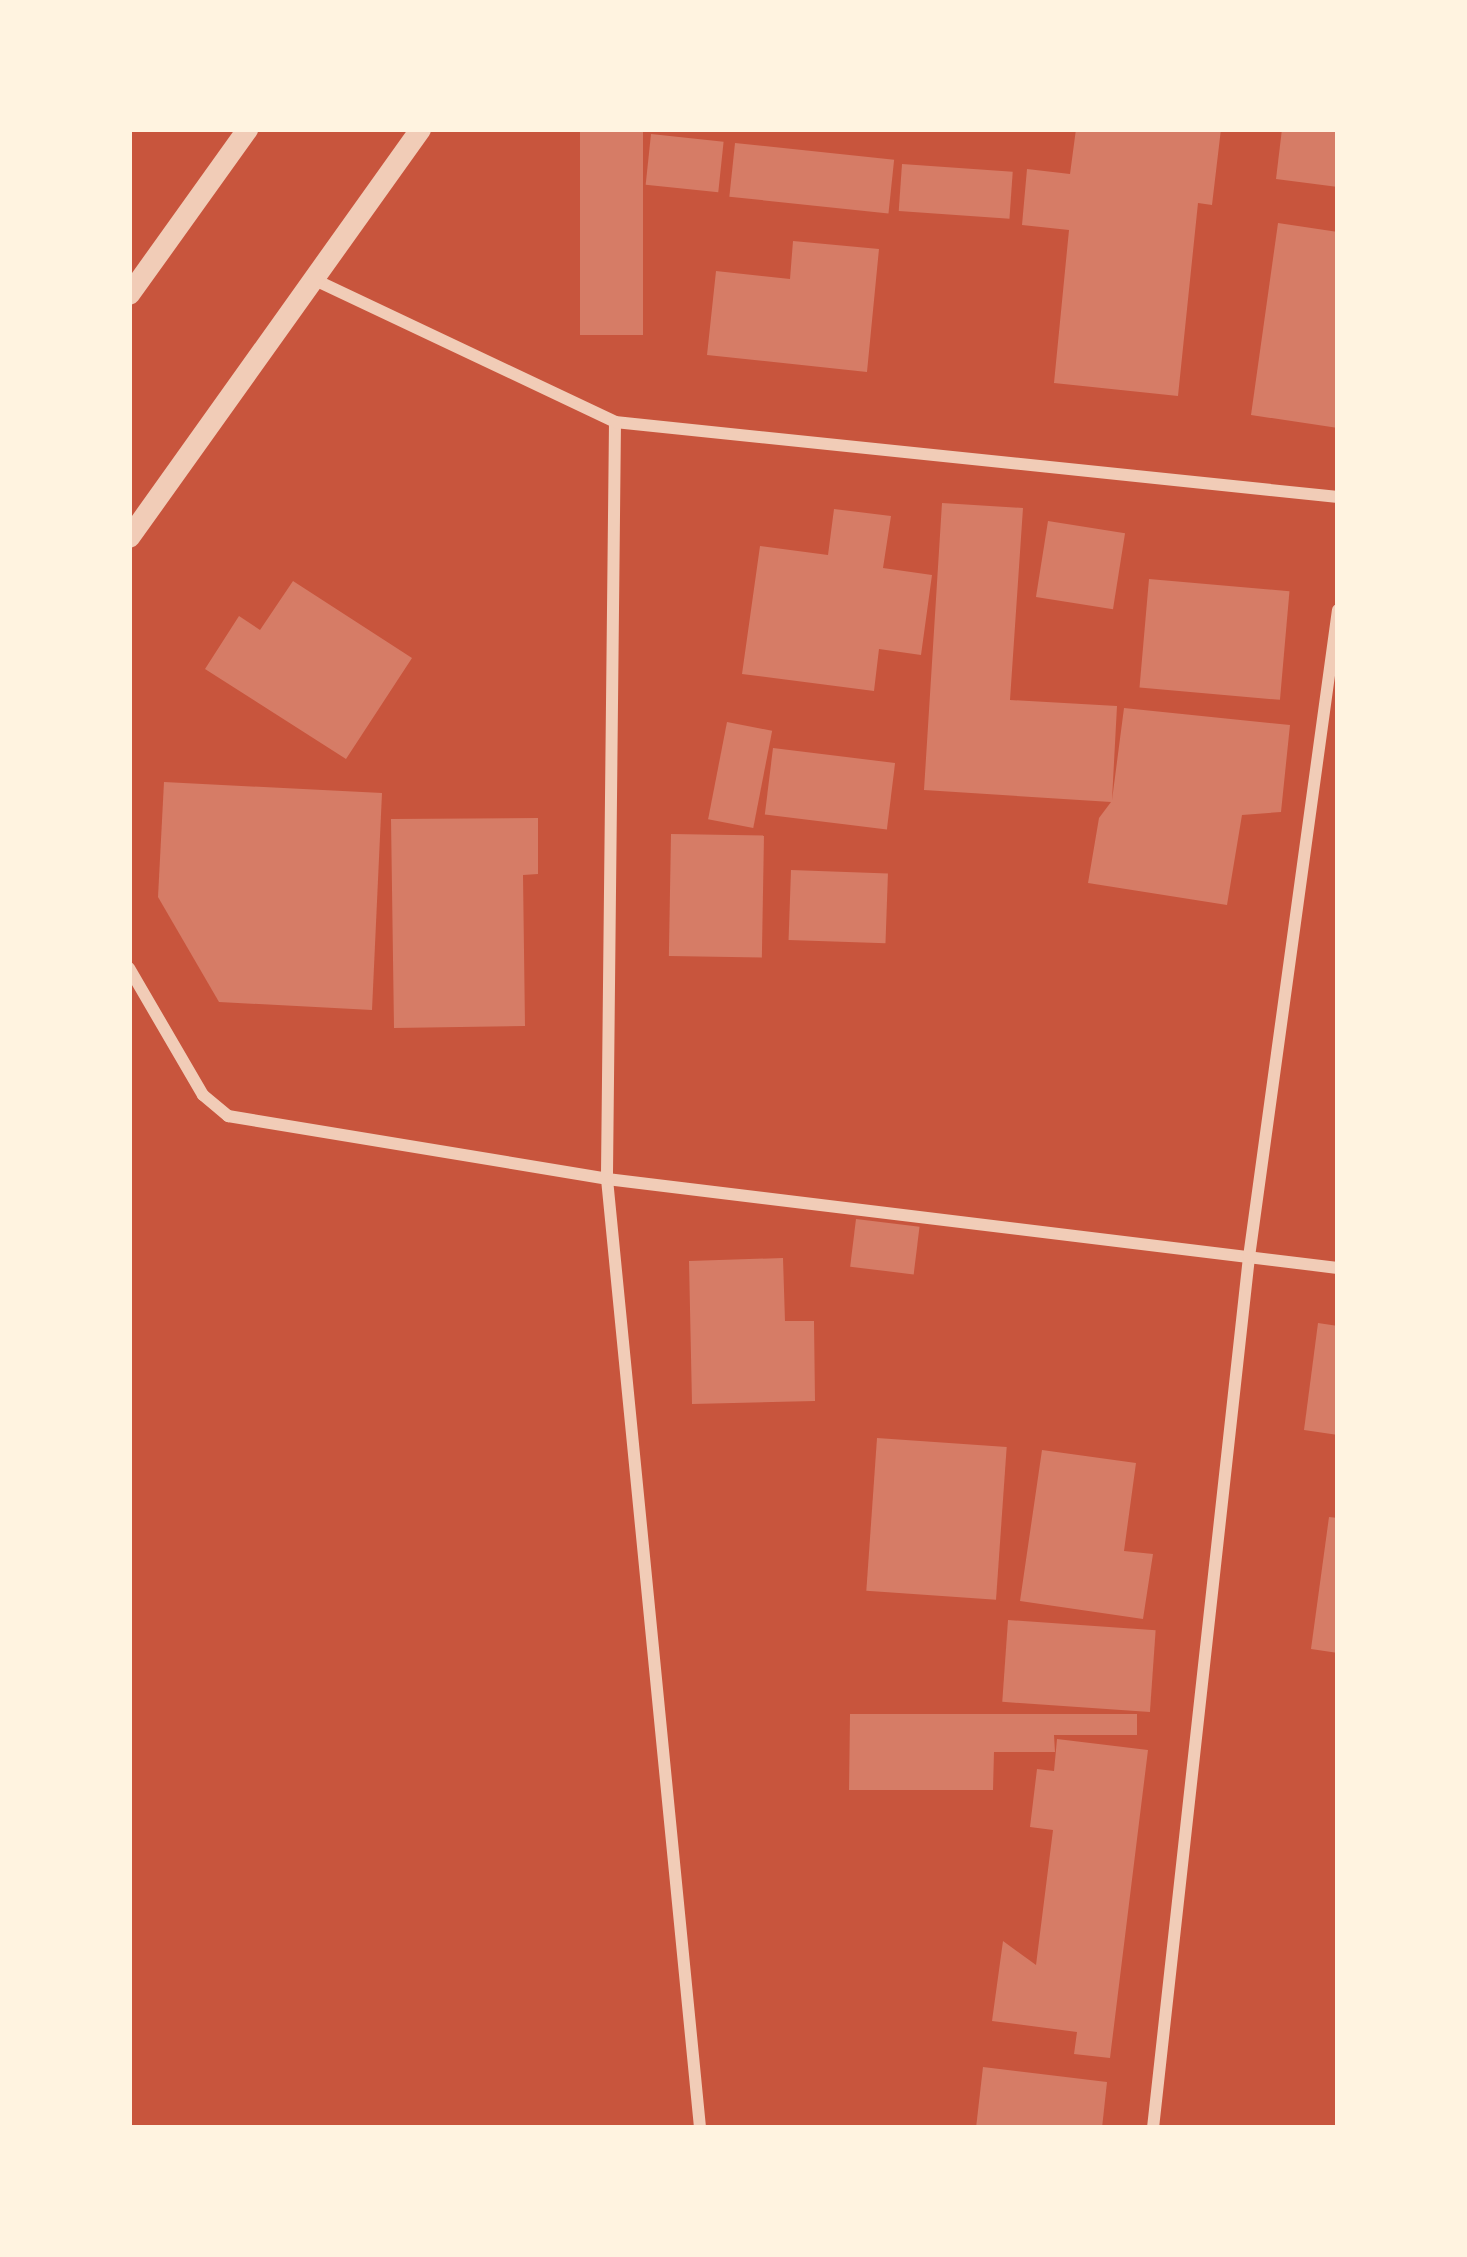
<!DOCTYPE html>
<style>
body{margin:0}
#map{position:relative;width:1467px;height:2257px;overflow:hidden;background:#c8553d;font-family:Poppins,sans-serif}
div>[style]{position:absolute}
.building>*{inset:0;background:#d67c66;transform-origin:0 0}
.minor>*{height:12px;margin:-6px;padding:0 6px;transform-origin:6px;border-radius:6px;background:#f1ccb7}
.tertiary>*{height:21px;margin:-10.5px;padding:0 10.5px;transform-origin:10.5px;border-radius:10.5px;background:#f1ccb7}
span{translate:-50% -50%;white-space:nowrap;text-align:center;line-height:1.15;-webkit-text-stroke:9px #fff3e0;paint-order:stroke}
.frame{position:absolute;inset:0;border:132px solid #fff3e0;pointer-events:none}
</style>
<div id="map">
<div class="building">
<div style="clip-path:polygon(1076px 129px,1221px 129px,1212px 205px,1198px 203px,1178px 396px,1054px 383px,1069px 230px,1022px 225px,1027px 169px,1070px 174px)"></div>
<div style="clip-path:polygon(1282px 129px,1338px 129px,1338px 187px,1276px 179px)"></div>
<div style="left:580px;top:131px;width:63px;height:204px"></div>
<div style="left:651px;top:134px;width:73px;height:51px;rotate:6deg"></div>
<div style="left:735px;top:143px;width:160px;height:54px;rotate:6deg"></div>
<div style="left:902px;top:164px;width:111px;height:47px;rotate:4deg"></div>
<div style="clip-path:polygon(1278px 223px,1338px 232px,1338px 428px,1251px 415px)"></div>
<div style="clip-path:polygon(793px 241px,879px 249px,867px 372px,707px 355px,716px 271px,790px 279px)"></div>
<div style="clip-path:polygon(942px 503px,1023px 508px,1010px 700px,1117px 706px,1112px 800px,1124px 708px,1290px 725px,1281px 812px,1242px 815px,1227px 905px,1088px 883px,1099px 818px,1111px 802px,924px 790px)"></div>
<div style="clip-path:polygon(834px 509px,891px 516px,883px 568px,932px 575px,921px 655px,879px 649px,874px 691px,742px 674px,760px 546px,828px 555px)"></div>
<div style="left:1048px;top:521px;width:78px;height:77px;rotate:9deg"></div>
<div style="left:1149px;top:579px;width:141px;height:109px;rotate:5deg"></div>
<div style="clip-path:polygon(293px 581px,412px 658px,346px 759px,205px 669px,239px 616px,260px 630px)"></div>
<div style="left:727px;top:722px;width:46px;height:99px;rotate:11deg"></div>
<div style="left:773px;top:748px;width:123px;height:67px;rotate:7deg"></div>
<div style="clip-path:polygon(164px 782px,382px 793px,372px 1010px,219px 1002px,158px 897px)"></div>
<div style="clip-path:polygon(538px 818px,538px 874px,523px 875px,525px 1026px,394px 1028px,391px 819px)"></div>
<div style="left:671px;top:834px;width:93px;height:122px;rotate:1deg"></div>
<div style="left:791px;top:870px;width:97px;height:70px;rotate:2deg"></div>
<div style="left:856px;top:1219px;width:64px;height:48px;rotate:7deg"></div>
<div style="clip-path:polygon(783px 1258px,785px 1321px,814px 1321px,815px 1401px,692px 1404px,689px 1261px)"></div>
<div style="clip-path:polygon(1318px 1323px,1338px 1326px,1338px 1435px,1304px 1430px)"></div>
<div style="left:877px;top:1438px;width:130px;height:153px;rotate:4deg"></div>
<div style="clip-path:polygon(1042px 1450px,1136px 1463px,1124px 1551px,1153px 1554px,1143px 1619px,1020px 1601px)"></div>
<div style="clip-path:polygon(1329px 1517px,1338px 1518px,1338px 1653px,1311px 1649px)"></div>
<div style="left:1008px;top:1620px;width:148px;height:82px;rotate:4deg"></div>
<div style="clip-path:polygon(850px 1714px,1137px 1714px,1137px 1735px,1054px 1735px,1055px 1752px,994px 1752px,993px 1790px,849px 1790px)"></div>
<div style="clip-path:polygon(1057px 1739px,1148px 1750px,1110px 2058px,1074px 2054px,1077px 2032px,992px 2021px,1003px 1941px,1036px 1965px,1053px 1830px,1030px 1827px,1037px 1769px,1054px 1771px)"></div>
<div style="clip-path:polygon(983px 2067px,1107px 2082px,1102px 2128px,976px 2128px)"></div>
</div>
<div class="minor">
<div style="left:313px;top:279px;width:334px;rotate:25.3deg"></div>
<div style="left:615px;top:422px;width:757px;rotate:90.61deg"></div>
<div style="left:607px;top:1179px;width:954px;rotate:84.4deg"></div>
<div style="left:615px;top:422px;width:727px;rotate:5.92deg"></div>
<div style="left:129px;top:968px;width:147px;rotate:59.8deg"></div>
<div style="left:203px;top:1095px;width:33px;rotate:40deg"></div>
<div style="left:228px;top:1116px;width:384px;rotate:9.4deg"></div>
<div style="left:607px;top:1179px;width:736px;rotate:6.94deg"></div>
<div style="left:1153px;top:2128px;width:876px;rotate:-83.71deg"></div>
<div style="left:1249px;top:1257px;width:653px;rotate:-82.17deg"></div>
</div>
<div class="tertiary">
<div style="left:129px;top:294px;width:203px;rotate:-54.4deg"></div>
<div style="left:129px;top:537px;width:501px;rotate:-54.5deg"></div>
</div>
<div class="frame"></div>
</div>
